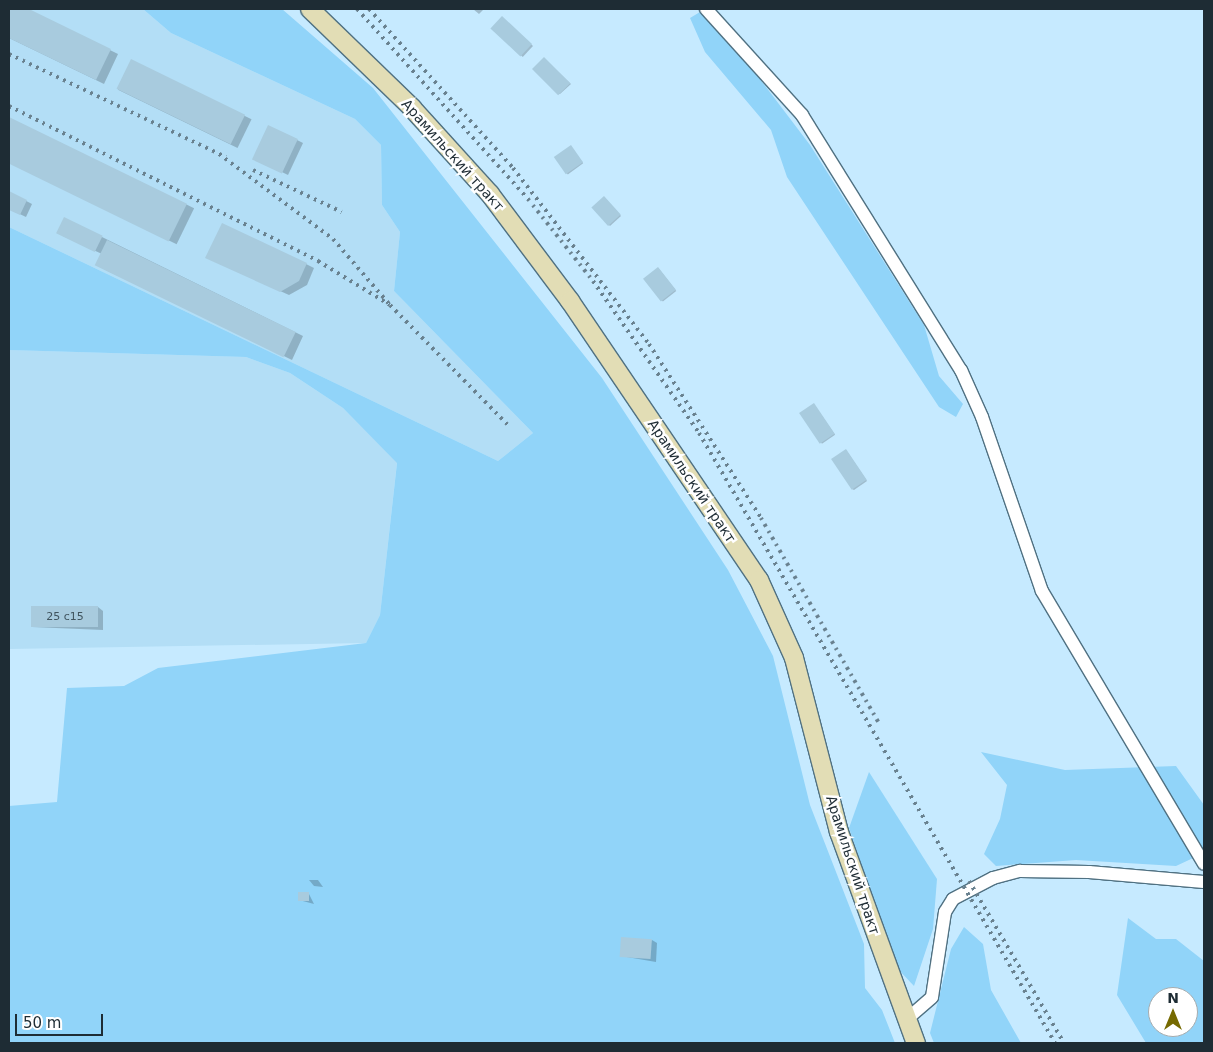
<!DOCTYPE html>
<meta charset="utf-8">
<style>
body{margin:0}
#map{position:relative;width:1213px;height:1052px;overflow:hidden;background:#c6eaff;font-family:"DejaVu Sans",sans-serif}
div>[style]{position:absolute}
.built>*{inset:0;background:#b3def6}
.green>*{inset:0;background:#91d4f9}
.shadow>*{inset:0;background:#0003;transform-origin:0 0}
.building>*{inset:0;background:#a8cbde;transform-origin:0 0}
.roads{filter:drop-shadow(1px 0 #507182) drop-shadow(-1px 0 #507182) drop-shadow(0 1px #507182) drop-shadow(0 -1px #507182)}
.minor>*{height:12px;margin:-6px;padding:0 6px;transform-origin:6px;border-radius:6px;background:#fff}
.secondary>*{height:18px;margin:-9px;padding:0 9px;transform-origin:9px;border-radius:9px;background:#e2ddb5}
.rail>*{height:4px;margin-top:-2px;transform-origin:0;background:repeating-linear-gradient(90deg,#69818f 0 2.5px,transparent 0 7.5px)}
span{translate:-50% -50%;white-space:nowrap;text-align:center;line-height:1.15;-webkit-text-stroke:5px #fff;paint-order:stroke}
.number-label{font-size:11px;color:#40545e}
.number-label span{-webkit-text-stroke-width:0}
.street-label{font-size:14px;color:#1e2c34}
.frame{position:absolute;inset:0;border:10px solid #1e2c34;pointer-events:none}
.north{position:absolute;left:1148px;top:987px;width:50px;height:50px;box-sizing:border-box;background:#fff;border:1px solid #a5abae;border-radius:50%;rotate:0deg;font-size:14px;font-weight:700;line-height:20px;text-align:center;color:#1e2c34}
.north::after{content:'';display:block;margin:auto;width:18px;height:22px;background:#766a01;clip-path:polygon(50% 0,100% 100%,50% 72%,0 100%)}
.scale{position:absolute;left:15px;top:1014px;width:88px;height:22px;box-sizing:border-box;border:2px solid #1e2c34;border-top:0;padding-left:6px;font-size:15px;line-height:18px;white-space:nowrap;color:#1e2c34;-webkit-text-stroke:4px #fff;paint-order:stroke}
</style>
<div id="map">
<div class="built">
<div style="clip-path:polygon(9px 9px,143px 9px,171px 33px,355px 119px,381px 145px,382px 205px,400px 232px,394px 291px,533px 433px,498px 461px,9px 227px)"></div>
<div style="clip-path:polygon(9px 350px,246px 357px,290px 373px,343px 408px,397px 462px,380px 615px,366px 643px,9px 649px)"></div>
</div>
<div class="green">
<div style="clip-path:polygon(143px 9px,282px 9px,373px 88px,602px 378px,728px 570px,773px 656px,810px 805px,864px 944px,865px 988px,882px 1010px,895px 1043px,9px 1043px,9px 806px,57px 802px,67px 688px,124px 686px,158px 668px,366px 643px,380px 615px,397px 463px,343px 408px,290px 373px,246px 357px,9px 350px,9px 227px,498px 461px,533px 433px,394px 291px,400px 232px,382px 205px,381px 145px,355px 119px,171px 33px)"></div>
<div style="clip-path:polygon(700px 12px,734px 45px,810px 145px,924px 325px,939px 376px,963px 404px,956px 417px,939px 407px,787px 177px,771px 130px,705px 52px,690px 18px)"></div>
<div style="clip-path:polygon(981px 752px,1065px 770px,1176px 766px,1204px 805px,1204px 853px,1176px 866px,1076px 860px,996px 866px,984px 854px,1000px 819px,1007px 785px)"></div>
<div style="clip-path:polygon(869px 772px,937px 879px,933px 929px,914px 986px,896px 967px,849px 828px)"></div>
<div style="clip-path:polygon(evenodd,1128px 918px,1156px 939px,1176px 939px,1204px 961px,1204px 1043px,1146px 1043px,1117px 995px,1128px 918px,1158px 997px,1188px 997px,1188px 1027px,1158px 1027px,1158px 997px)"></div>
<div style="clip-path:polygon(964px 927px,983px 944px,991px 990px,1021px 1043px,934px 1043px,930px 1033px,951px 949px)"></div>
</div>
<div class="shadow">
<div style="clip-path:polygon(9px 9px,26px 9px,118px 54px,104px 84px,9px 38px)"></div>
<div style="clip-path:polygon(473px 9px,484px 9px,479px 14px)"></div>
<div style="left:503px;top:18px;width:41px;height:15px;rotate:43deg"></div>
<div style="clip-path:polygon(545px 59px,571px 84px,560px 94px,559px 94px)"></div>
<div style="left:132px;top:61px;width:133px;height:32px;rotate:26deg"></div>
<div style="left:9px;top:118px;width:206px;height:40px;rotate:26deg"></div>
<div style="clip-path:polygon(297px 140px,303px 143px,288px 175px,259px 161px)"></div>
<div style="left:572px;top:148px;width:19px;height:19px;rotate:54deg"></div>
<div style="clip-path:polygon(9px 192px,32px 204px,26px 217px,9px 209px)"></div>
<div style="clip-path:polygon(605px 198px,621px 216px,610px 226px,609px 225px)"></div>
<div style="clip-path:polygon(63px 236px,102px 237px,303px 336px,292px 360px,104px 269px,102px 254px)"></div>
<div style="clip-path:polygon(214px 261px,306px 264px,314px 268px,307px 285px,289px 295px)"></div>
<div style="left:659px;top:269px;width:28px;height:17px;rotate:52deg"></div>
<div style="left:815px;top:406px;width:35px;height:16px;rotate:55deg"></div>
<div style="clip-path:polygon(846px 450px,867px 481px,854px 490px,852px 489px)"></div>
<div style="clip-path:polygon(98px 607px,103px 611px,103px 630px,32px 627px)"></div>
<div style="clip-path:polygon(309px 880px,318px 880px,323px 887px,314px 886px)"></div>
<div style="clip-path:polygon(309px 894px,314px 904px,299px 900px)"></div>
<div style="clip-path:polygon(652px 940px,657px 943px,656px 962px,621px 956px)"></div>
</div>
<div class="building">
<div style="clip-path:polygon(9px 9px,29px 9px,111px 49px,96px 80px,9px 38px)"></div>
<div style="left:502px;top:16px;width:41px;height:17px;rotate:43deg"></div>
<div style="left:544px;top:57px;width:37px;height:17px;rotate:45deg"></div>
<div style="left:131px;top:59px;width:127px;height:33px;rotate:26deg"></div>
<div style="left:9px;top:117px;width:198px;height:42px;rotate:26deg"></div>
<div style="left:268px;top:125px;width:33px;height:38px;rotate:25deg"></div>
<div style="left:571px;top:145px;width:21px;height:21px;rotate:55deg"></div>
<div style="clip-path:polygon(9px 191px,27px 200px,20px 215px,9px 210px)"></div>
<div style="left:604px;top:196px;width:25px;height:17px;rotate:48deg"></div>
<div style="left:64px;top:217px;width:43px;height:18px;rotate:26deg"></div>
<div style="clip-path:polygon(222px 223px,307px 263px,299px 281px,280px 292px,205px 258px)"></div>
<div style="left:107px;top:240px;width:210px;height:28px;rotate:26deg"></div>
<div style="left:658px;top:267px;width:29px;height:19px;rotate:52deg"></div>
<div style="left:814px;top:403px;width:37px;height:18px;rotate:56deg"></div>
<div style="left:846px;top:449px;width:37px;height:18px;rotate:56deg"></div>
<div style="left:31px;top:606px;width:67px;height:21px"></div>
<div style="left:298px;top:892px;width:11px;height:9px"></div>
<div style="left:621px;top:937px;width:31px;height:20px;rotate:4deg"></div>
</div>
<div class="roads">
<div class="minor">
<div style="left:706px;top:9px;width:143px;rotate:47.8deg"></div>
<div style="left:802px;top:115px;width:301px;rotate:58.1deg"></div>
<div style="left:961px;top:370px;width:51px;rotate:65.9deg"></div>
<div style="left:982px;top:417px;width:184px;rotate:71deg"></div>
<div style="left:1042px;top:591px;width:317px;rotate:59.3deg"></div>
<div style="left:907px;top:1019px;width:33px;rotate:-41deg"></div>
<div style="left:932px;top:997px;width:86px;rotate:-81.3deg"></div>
<div style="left:945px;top:912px;width:15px;rotate:-58deg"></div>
<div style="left:953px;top:899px;width:45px;rotate:-27.7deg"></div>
<div style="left:993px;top:878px;width:28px;rotate:-15deg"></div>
<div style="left:1020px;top:871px;width:69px;rotate:0.8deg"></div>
<div style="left:1089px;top:872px;width:115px;rotate:5deg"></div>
</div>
<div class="secondary">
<div style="left:310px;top:9px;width:142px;rotate:44.1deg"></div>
<div style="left:412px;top:108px;width:116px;rotate:47.8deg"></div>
<div style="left:490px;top:194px;width:134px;rotate:53.2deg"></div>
<div style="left:570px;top:301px;width:337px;rotate:55.9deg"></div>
<div style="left:759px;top:580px;width:85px;rotate:65.8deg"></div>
<div style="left:794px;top:658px;width:180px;rotate:75.5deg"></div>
<div style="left:839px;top:832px;width:225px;rotate:70deg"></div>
</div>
</div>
<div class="rail">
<div style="left:357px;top:9px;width:256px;rotate:48deg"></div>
<div style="left:528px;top:199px;width:105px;rotate:51.6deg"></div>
<div style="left:593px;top:281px;width:185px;rotate:55.1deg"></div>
<div style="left:699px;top:433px;width:706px;rotate:59.73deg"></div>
<div style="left:369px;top:9px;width:215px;rotate:47.8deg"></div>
<div style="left:513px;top:168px;width:222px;rotate:52.3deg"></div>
<div style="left:649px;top:344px;width:207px;rotate:57.2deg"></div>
<div style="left:761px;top:518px;width:237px;rotate:60.1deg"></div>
<div style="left:9px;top:54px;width:240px;rotate:25.4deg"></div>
<div style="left:9px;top:106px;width:346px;rotate:26.6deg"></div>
<div style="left:318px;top:261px;width:84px;rotate:31.4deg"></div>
<div style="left:219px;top:154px;width:142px;rotate:36.7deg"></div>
<div style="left:333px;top:239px;width:87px;rotate:49.2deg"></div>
<div style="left:390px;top:305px;width:171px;rotate:45.5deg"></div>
<div style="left:253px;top:170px;width:98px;rotate:25.3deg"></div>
<div style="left:969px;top:881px;width:188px;rotate:59.6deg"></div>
</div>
<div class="number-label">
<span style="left:65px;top:617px">25 с15</span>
</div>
<div class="street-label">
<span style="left:453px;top:155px;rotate:48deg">Арамильский тракт</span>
<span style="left:692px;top:481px;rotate:56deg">Арамильский тракт</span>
<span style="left:853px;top:865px;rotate:72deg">Арамильский тракт</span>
</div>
<div class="frame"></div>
<div class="north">N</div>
<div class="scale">50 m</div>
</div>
